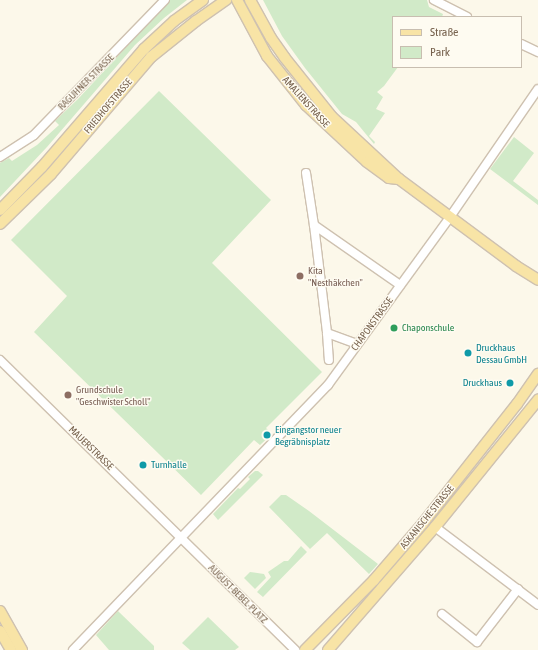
<!DOCTYPE html>
<meta charset="utf-8">
<style>
body{margin:0}
#map{position:relative;width:538px;height:650px;overflow:hidden;background:#fcf8ea;font-family:"Asap Condensed",sans-serif}
div>[style]{position:absolute}
.green>*{inset:0;background:#d1eac8}
.roads{filter:drop-shadow(1px 0 #cec1b0) drop-shadow(-1px 0 #cec1b0) drop-shadow(0 1px #cec1b0) drop-shadow(0 -1px #cec1b0)}
.minor>*{height:8px;margin:-4px;padding:0 4px;transform-origin:4px;border-radius:4px;background:#fff}
.major>*{height:10px;margin:-5px;padding:0 5px;transform-origin:5px;border-radius:5px;background:#f8e4a6}
.dots>*{width:11px;height:11px;translate:-50% -50%;box-sizing:border-box;border:2px solid #fefbf1;border-radius:50%}
span{translate:-50% -50%;white-space:nowrap;text-align:center;line-height:1.15;-webkit-text-stroke:3px #fefbf1;paint-order:stroke}
.street-label{font-size:10px;color:#77624e}
.education-label{font-size:10px;color:#785e54}
.left{translate:0 -50%;text-align:left}
.leisure-label{font-size:10px;color:#27864d}
.culture-label{font-size:10px;color:#0d838f}
.right{translate:-100% -50%;text-align:right}
.legend{position:absolute;left:392px;top:16px;width:130px;height:52px;box-sizing:border-box;background:#fefbf1;border:1px solid #c8beb0;margin:0;padding:5px 7px;list-style:none;font-size:12px;color:#77624e}
.legend li{display:flex;align-items:center;gap:8px;height:20px}
.legend b{width:20px;border:1px solid #c8beb0}
</style>
<div id="map">
<div class="green">
<div style="clip-path:polygon(170px 0,187px 0,164px 18px,135px 45px,47px 147px,0 197px,0 163px,9px 158px,12px 161px,37px 145px,59px 125px,55px 121px,78px 99px)"></div>
<div style="clip-path:polygon(263px 0,427px 0,429px 7px,443px 14px,442px 17px,393px 17px,393px 67px,398px 67px,384px 86px,377px 92px,383px 97px,376px 109px,385px 113px,369px 136px,375px 142px,374px 144px,356px 122px,342px 114px,305px 68px,282px 36px)"></div>
<div style="clip-path:polygon(136px 64px,138px 65px,48px 171px,15px 205px,13px 203px)"></div>
<div style="clip-path:polygon(159px 91px,271px 200px,212px 263px,322px 372px,266px 428px,272px 434px,260px 445px,254px 440px,201px 495px,34px 332px,67px 296px,11px 240px)"></div>
<div style="clip-path:polygon(514px 137px,534px 153px,513px 181px,538px 200px,538px 205px,490px 169px)"></div>
<div style="clip-path:polygon(255px 471px,258px 471px,263px 475px,218px 520px,213px 514px,238px 488px,240px 489px,250px 479px,248px 477px)"></div>
<div style="clip-path:polygon(281px 495px,286px 495px,309px 511px,378px 564px,369px 574px,327px 533px,310px 549px,269px 507px)"></div>
<div style="clip-path:polygon(301px 546px,307px 552px,263px 597px,257px 592px,271px 577px,268px 572px,284px 561px,288px 561px)"></div>
<div style="clip-path:polygon(250px 572px,264px 574px,266px 578px,255px 589px,244px 578px)"></div>
<div style="clip-path:polygon(118px 611px,154px 646px,154px 650px,109px 650px,96px 635px)"></div>
<div style="clip-path:polygon(208px 617px,239px 647px,235px 650px,190px 650px,182px 643px)"></div>
</div>
<div class="roads">
<div class="minor">
<div style="left:434px;top:0;width:37px;rotate:27deg"></div>
<div style="left:521px;top:44px;width:19px;rotate:25deg"></div>
<div style="left:0;top:157px;width:40px;rotate:-32.9deg"></div>
<div style="left:34px;top:135px;width:188px;rotate:-45.9deg"></div>
<div style="left:306px;top:173px;width:53px;rotate:81.3deg"></div>
<div style="left:314px;top:225px;width:109px;rotate:83.1deg"></div>
<div style="left:327px;top:333px;width:27px;rotate:86deg"></div>
<div style="left:314px;top:225px;width:105px;rotate:34.9deg"></div>
<div style="left:327px;top:333px;width:32px;rotate:20deg"></div>
<div style="left:0;top:360px;width:414px;rotate:44.5deg"></div>
<div style="left:435px;top:527px;width:129px;rotate:37.1deg"></div>
<div style="left:442px;top:614px;width:45px;rotate:38.7deg"></div>
<div style="left:477px;top:642px;width:67px;rotate:-52.3deg"></div>
<div style="left:73px;top:650px;width:368px;rotate:-46.1deg"></div>
<div style="left:328px;top:385px;width:208px;rotate:-54deg"></div>
<div style="left:450px;top:217px;width:155px;rotate:-55.5deg"></div>
</div>
<div class="major">
<div style="left:237px;top:0;width:64px;rotate:61.8deg"></div>
<div style="left:267px;top:56px;width:63px;rotate:51.5deg"></div>
<div style="left:306px;top:105px;width:83px;rotate:43.1deg"></div>
<div style="left:367px;top:162px;width:27px;rotate:36deg"></div>
<div style="left:389px;top:178px;width:10px;rotate:6deg"></div>
<div style="left:250px;top:0;width:43px;rotate:61.1deg"></div>
<div style="left:271px;top:38px;width:24px;rotate:55deg"></div>
<div style="left:285px;top:58px;width:75px;rotate:51.5deg"></div>
<div style="left:332px;top:117px;width:91px;rotate:42.8deg"></div>
<div style="left:399px;top:179px;width:146px;rotate:36.6deg"></div>
<div style="left:516px;top:266px;width:26px;rotate:32deg"></div>
<div style="left:0;top:210px;width:60px;rotate:-45.7deg"></div>
<div style="left:42px;top:167px;width:156px;rotate:-49.2deg"></div>
<div style="left:144px;top:49px;width:41px;rotate:-43deg"></div>
<div style="left:174px;top:21px;width:36px;rotate:-36deg"></div>
<div style="left:0;top:224px;width:71px;rotate:-44.4deg"></div>
<div style="left:51px;top:174px;width:154px;rotate:-49.5deg"></div>
<div style="left:151px;top:57px;width:58px;rotate:-38.7deg"></div>
<div style="left:196px;top:21px;width:37px;rotate:-35deg"></div>
<div style="left:0;top:611px;width:45px;rotate:60.6deg"></div>
<div style="left:0;top:631px;width:22px;rotate:60deg"></div>
<div style="left:305px;top:650px;width:98px;rotate:-45.4deg"></div>
<div style="left:374px;top:580px;width:75px;rotate:-49.3deg"></div>
<div style="left:423px;top:523px;width:152px;rotate:-51.7deg"></div>
<div style="left:517px;top:404px;width:37px;rotate:-55deg"></div>
<div style="left:328px;top:650px;width:163px;rotate:-49deg"></div>
<div style="left:435px;top:527px;width:164px;rotate:-51deg"></div>
</div>
</div>
<div class="dots">
<div style="left:300px;top:276px;background:#8d6e63"></div>
<div style="left:394px;top:328px;background:#2e9e5b"></div>
<div style="left:468px;top:353px;background:#0f9aa8"></div>
<div style="left:510px;top:383px;background:#0f9aa8"></div>
<div style="left:68px;top:395px;background:#8d6e63"></div>
<div style="left:267px;top:435px;background:#0f9aa8"></div>
<div style="left:143px;top:465px;background:#0f9aa8"></div>
</div>
<div class="street-label">
<span style="left:86px;top:82px;rotate:-45deg">RAGUHNER STRASSE</span>
<span style="left:306px;top:102px;rotate:48deg">AMALIENSTRASSE</span>
<span style="left:108px;top:106px;rotate:-50deg">FRIEDHOFSTRASSE</span>
<span style="left:372px;top:324px;rotate:-54deg">CHAPONSTRASSE</span>
<span style="left:91px;top:448px;rotate:44deg">MAUERSTRASSE</span>
<span style="left:427px;top:517px;rotate:-51deg">ASKANISCHE STRASSE</span>
<span style="left:238px;top:594px;rotate:45deg">AUGUST-BEBEL-PLATZ</span>
</div>
<div class="education-label">
<span class="left" style="left:308px;top:276px">Kita<br>"Nesthäkchen"</span>
<span class="left" style="left:76px;top:395px">Grundschule<br>"Geschwister Scholl"</span>
</div>
<div class="leisure-label">
<span class="left" style="left:402px;top:328px">Chaponschule</span>
</div>
<div class="culture-label">
<span class="left" style="left:476px;top:353px">Druckhaus<br>Dessau GmbH</span>
<span class="right" style="left:502px;top:383px">Druckhaus</span>
<span class="left" style="left:275px;top:435px">Eingangstor neuer<br>Begräbnisplatz</span>
<span class="left" style="left:151px;top:465px">Turnhalle</span>
</div>
<ul class="legend">
<li><b style="height:5px;background:#f8e4a6"></b>Straße</li>
<li><b style="height:11px;background:#d1eac8"></b>Park</li>
</ul>
</div>
